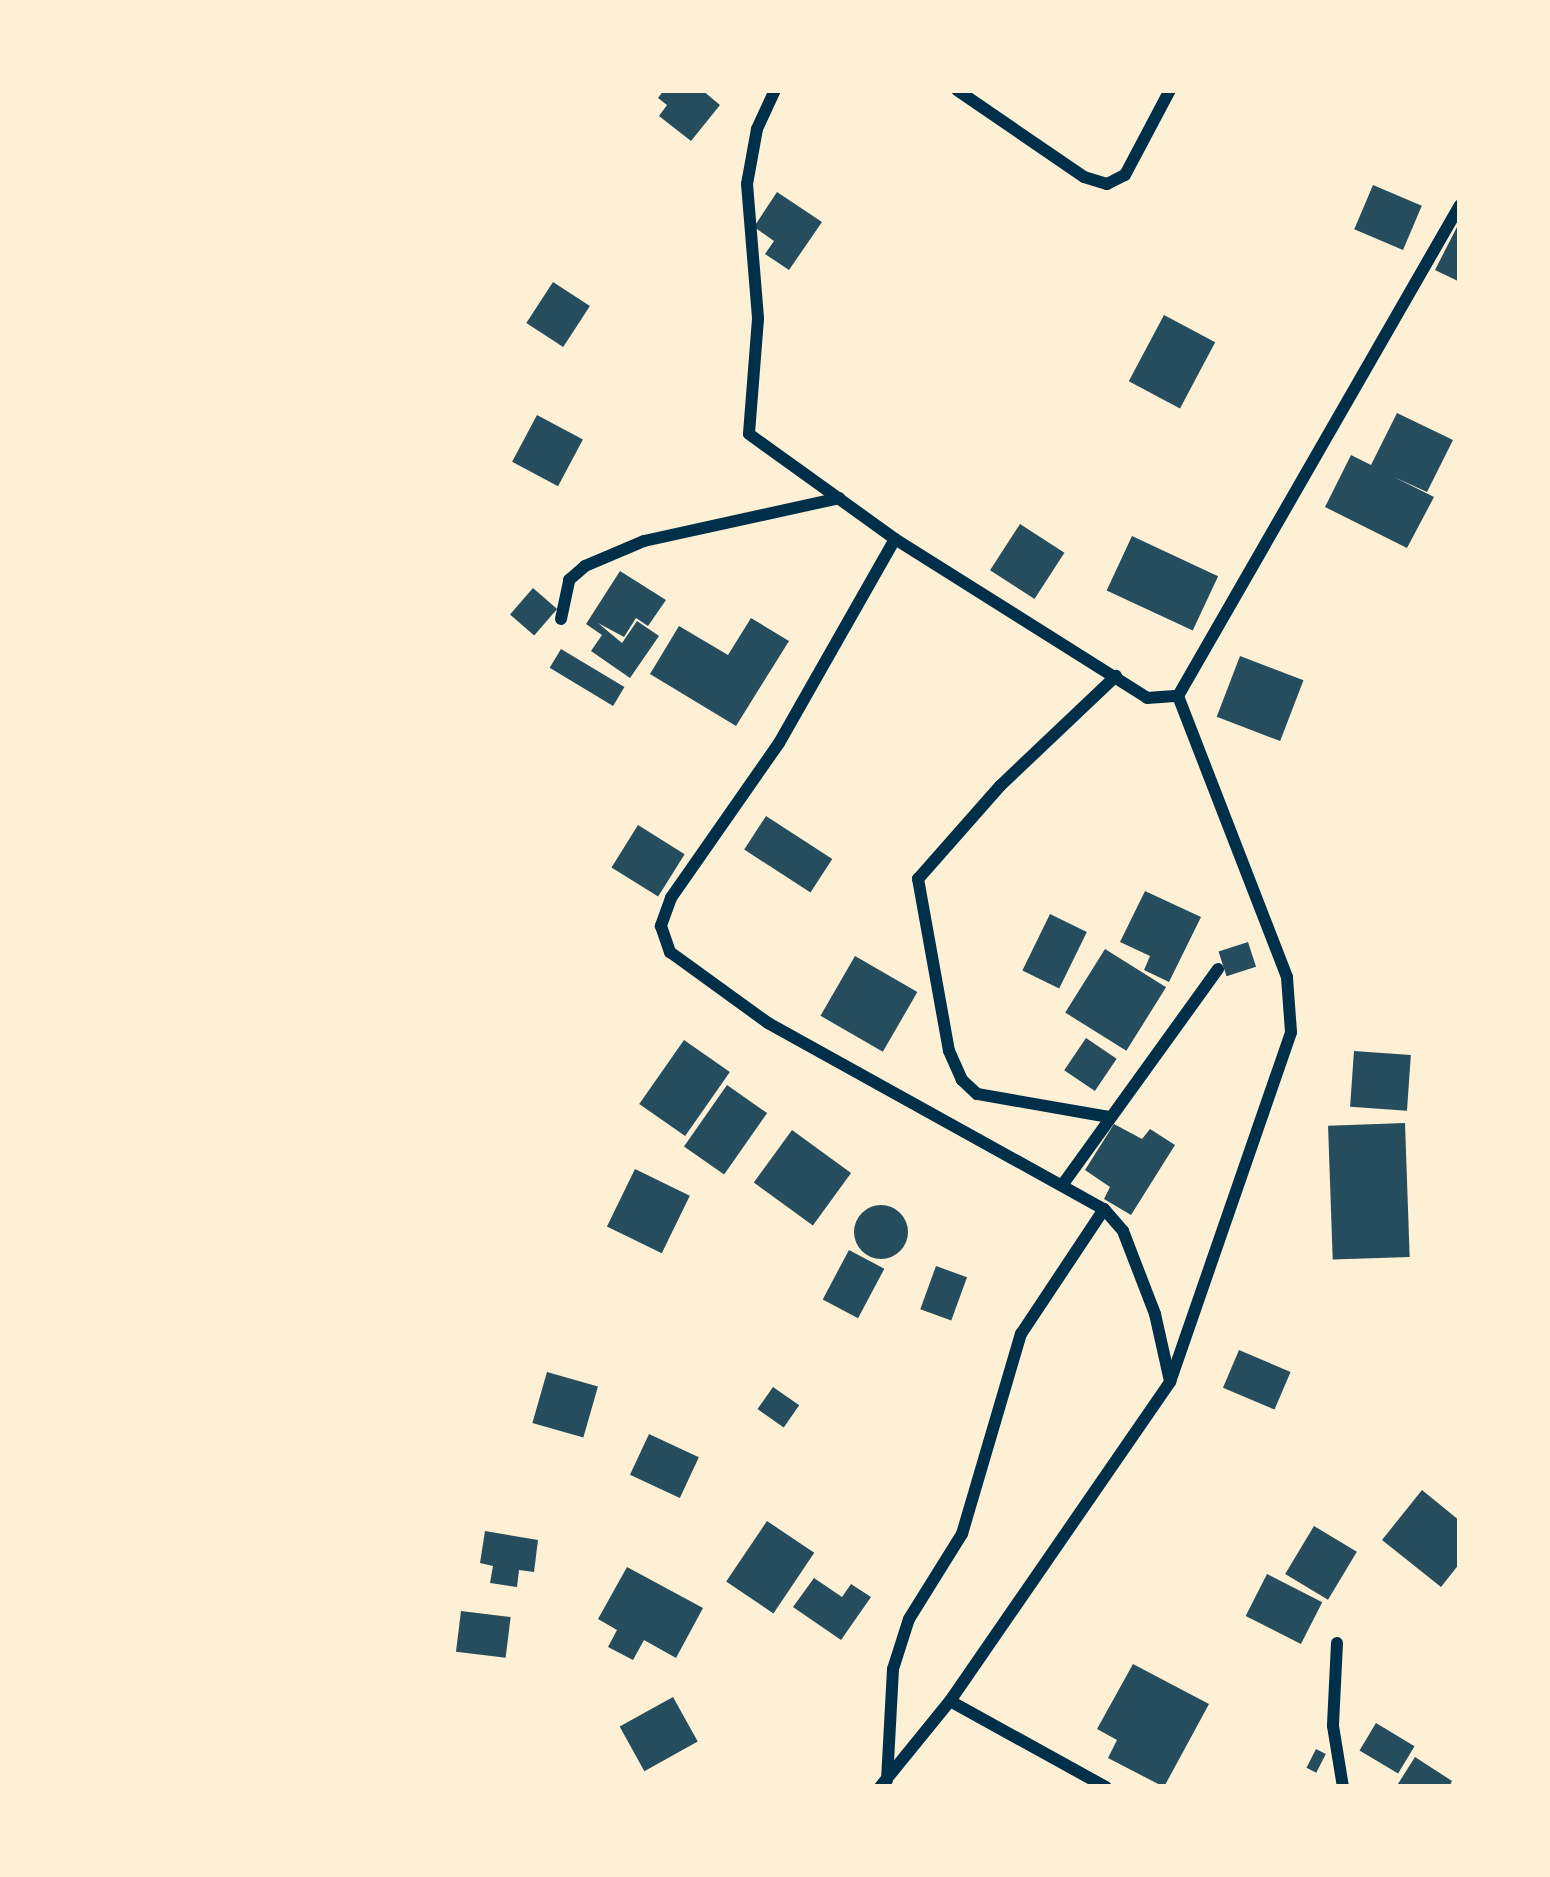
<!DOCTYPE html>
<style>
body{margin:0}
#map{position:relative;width:1550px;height:1877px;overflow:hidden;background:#fdf0d5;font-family:Montserrat,sans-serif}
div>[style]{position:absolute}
.building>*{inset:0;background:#264d5e;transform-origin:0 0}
.round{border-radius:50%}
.minor>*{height:12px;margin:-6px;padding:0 6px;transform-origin:6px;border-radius:6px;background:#003049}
span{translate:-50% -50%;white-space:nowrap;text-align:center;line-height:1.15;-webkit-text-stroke:10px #fdf0d5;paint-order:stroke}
.frame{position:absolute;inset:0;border:93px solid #fdf0d5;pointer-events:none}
</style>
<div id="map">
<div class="building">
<div style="clip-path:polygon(664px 90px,702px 90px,720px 105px,691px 141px,659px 116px,667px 105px,658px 98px)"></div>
<div style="left:1373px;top:185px;width:53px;height:48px;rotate:23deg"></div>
<div style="clip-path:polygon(777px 192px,822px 222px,789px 270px,765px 254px,774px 241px,754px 227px)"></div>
<div style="clip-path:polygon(1460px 221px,1460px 282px,1435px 270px)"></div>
<div style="left:553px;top:282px;width:44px;height:49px;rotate:33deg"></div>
<div style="left:1164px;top:315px;width:58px;height:75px;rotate:28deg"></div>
<div style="clip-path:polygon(1397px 413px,1453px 440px,1427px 492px,1394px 477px,1434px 497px,1407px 548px,1325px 507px,1351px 455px,1371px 465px)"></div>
<div style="left:537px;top:415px;width:52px;height:53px;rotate:28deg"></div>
<div style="left:1020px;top:524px;width:53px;height:55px;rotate:33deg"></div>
<div style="left:1132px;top:536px;width:95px;height:60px;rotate:25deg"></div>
<div style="clip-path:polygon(620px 571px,666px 600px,648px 626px,636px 618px,624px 637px,598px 623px,622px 643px,637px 621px,659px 636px,630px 678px,591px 651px,602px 635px,586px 624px)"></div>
<div style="left:533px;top:588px;width:32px;height:35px;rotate:41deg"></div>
<div style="clip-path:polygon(751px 618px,789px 641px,736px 726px,650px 674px,679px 626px,728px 655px)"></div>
<div style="left:561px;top:649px;width:74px;height:22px;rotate:31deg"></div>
<div style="left:1240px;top:656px;width:68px;height:65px;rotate:21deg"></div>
<div style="left:766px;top:816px;width:79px;height:40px;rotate:33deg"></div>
<div style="left:638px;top:825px;width:55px;height:50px;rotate:32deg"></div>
<div style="clip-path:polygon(1145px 891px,1201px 917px,1169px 982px,1144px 970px,1150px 956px,1120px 942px)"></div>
<div style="left:1050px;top:914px;width:41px;height:63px;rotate:26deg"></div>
<div style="left:1248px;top:942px;width:26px;height:31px;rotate:72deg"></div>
<div style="left:1105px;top:949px;width:72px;height:75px;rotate:32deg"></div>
<div style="left:855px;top:956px;width:72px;height:69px;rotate:30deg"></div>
<div style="left:1086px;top:1038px;width:37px;height:39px;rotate:34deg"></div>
<div style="left:684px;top:1040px;width:56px;height:78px;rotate:35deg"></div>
<div style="left:1354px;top:1051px;width:57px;height:56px;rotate:4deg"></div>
<div style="left:727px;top:1085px;width:49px;height:75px;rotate:35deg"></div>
<div style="left:1405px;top:1123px;width:134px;height:77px;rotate:88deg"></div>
<div style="clip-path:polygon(1114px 1124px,1142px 1139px,1150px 1129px,1175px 1145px,1131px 1215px,1104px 1199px,1110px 1187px,1085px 1170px)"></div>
<div style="left:792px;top:1130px;width:73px;height:65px;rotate:36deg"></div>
<div style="left:635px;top:1169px;width:61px;height:64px;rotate:26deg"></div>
<div class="round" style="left:854px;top:1205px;width:54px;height:54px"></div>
<div style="left:849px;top:1250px;width:40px;height:56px;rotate:28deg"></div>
<div style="left:936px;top:1266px;width:33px;height:46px;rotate:20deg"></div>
<div style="left:1239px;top:1350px;width:56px;height:41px;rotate:23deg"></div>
<div style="left:547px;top:1372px;width:53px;height:53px;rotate:16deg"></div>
<div style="left:773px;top:1387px;width:32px;height:27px;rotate:35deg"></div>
<div style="left:649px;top:1434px;width:55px;height:45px;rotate:25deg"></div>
<div style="clip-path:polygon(1422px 1490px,1460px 1521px,1460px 1563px,1441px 1587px,1382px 1540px)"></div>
<div style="left:767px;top:1521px;width:57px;height:73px;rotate:34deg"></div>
<div style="left:1314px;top:1526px;width:50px;height:56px;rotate:31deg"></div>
<div style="clip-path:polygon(485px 1531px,538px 1540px,534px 1572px,519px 1570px,517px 1587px,490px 1583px,493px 1566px,480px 1563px)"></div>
<div style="clip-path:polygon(627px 1567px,703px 1608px,676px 1658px,644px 1640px,633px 1660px,608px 1647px,617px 1630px,598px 1619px)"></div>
<div style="left:1267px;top:1574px;width:62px;height:47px;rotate:27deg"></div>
<div style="clip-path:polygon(814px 1578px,842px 1597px,851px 1584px,871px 1597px,841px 1640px,793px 1607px)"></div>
<div style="left:461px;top:1611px;width:50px;height:41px;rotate:7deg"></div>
<div style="clip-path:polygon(1133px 1664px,1209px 1704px,1164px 1787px,1108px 1758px,1117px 1740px,1097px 1729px)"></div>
<div style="left:673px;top:1697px;width:51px;height:61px;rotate:61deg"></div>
<div style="left:1376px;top:1723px;width:45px;height:32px;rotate:31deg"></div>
<div style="left:1316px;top:1749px;width:11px;height:21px;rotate:27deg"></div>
<div style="clip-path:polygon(1415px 1757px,1452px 1781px,1449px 1787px,1396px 1787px)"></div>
</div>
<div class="minor">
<div style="left:775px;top:90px;width:43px;rotate:114.8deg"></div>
<div style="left:757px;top:129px;width:56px;rotate:100.3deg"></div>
<div style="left:747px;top:184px;width:135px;rotate:85.3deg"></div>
<div style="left:758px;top:319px;width:115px;rotate:94.5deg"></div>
<div style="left:749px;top:434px;width:180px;rotate:35.7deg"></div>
<div style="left:895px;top:539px;width:298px;rotate:32.2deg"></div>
<div style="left:1147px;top:698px;width:31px;rotate:-4deg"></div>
<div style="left:1178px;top:696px;width:566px;rotate:-60.13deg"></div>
<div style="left:957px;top:90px;width:154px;rotate:34.4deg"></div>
<div style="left:1084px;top:177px;width:24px;rotate:17deg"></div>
<div style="left:1107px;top:184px;width:20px;rotate:-27deg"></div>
<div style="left:1125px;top:175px;width:96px;rotate:-62.1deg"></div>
<div style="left:895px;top:539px;width:235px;rotate:119.6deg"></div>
<div style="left:779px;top:743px;width:189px;rotate:124.9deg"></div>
<div style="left:671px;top:898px;width:30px;rotate:110deg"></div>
<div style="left:661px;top:926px;width:28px;rotate:71deg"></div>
<div style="left:670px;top:952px;width:121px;rotate:35.9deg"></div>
<div style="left:768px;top:1023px;width:384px;rotate:29deg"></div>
<div style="left:1104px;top:1209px;width:29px;rotate:49deg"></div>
<div style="left:1123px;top:1231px;width:89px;rotate:68.9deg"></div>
<div style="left:1155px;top:1314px;width:69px;rotate:77.4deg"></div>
<div style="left:561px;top:619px;width:40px;rotate:-78deg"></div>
<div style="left:569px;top:580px;width:21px;rotate:-41deg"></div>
<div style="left:585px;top:566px;width:64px;rotate:-23deg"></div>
<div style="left:644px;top:541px;width:200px;rotate:-12.4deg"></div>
<div style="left:1109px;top:1117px;width:134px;rotate:-170.1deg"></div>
<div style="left:977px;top:1094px;width:21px;rotate:-137deg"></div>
<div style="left:962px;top:1080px;width:32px;rotate:-114deg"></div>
<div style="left:949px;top:1051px;width:175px;rotate:-100.2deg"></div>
<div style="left:918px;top:879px;width:124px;rotate:-48.6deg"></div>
<div style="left:1000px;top:786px;width:160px;rotate:-43.5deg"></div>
<div style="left:1063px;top:1184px;width:265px;rotate:-54.2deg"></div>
<div style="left:1337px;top:1643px;width:83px;rotate:92.8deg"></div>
<div style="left:1333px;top:1726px;width:62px;rotate:80.7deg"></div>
<div style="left:950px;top:1701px;width:178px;rotate:28.9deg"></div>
<div style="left:887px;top:1780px;width:111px;rotate:-86.9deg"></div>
<div style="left:893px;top:1669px;width:52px;rotate:-72.3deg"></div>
<div style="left:909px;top:1619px;width:100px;rotate:-58.1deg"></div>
<div style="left:962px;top:1534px;width:209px;rotate:-73.6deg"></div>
<div style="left:1021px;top:1334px;width:150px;rotate:-56.4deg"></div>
<div style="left:880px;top:1787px;width:111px;rotate:-50.9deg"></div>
<div style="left:950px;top:1701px;width:388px;rotate:-55.4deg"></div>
<div style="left:1170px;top:1382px;width:370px;rotate:-70.9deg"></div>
<div style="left:1291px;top:1032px;width:55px;rotate:-94.2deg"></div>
<div style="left:1287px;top:977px;width:301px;rotate:-111.2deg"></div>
</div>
<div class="frame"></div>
</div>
